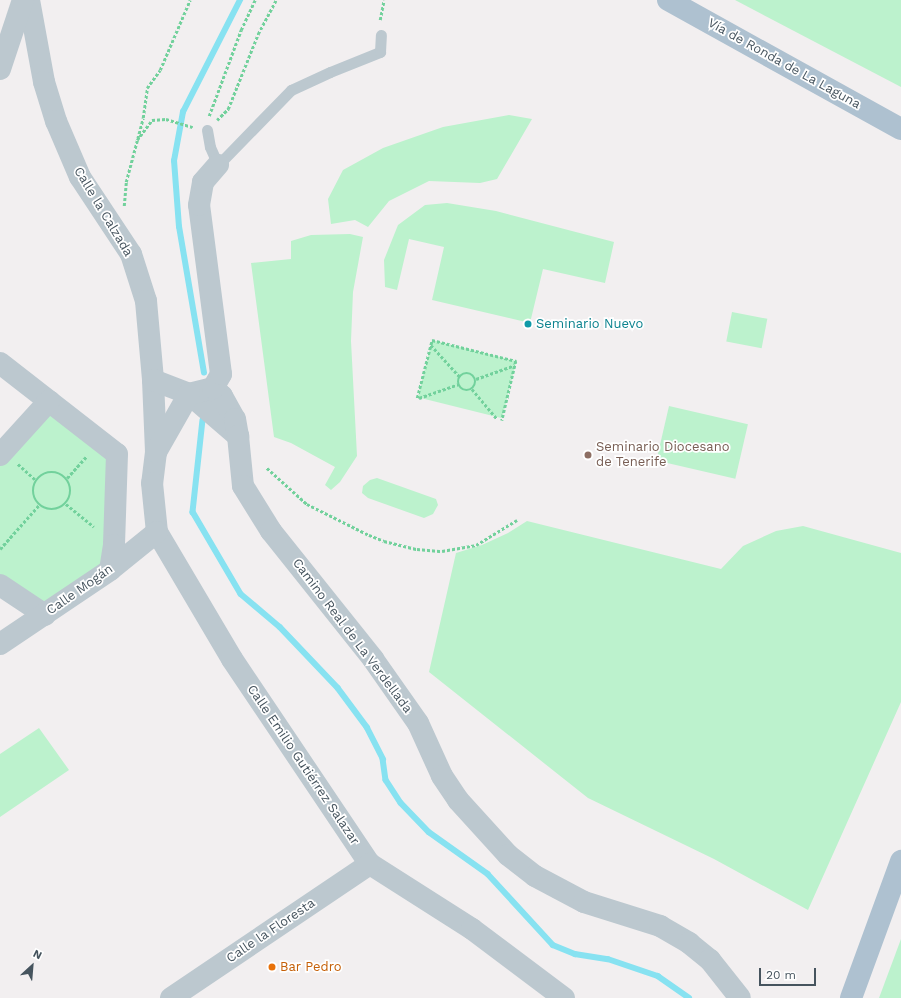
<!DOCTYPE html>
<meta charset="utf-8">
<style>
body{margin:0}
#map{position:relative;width:901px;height:998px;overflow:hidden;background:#f2eff0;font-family:"Work Sans",sans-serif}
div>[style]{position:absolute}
.green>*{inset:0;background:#bcf2cd;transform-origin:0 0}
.stream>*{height:5.5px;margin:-2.75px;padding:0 2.75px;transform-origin:2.75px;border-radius:2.75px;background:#87e2f1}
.path>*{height:2.5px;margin-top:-1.25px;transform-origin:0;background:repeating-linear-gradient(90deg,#72d19c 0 3px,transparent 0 5px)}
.path>.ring{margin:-1.25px;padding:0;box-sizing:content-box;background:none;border:2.5px solid #72d19c;border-radius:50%}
.service>*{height:11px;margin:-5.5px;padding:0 5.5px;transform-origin:5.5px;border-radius:5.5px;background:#bcc8cf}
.minor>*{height:22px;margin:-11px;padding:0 11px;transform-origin:11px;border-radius:11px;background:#bcc8cf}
.primary>*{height:22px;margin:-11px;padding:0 11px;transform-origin:11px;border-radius:11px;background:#aec1d0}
.dots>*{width:11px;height:11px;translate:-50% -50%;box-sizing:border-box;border:2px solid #fff;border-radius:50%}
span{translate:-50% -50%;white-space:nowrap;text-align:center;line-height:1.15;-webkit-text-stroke:3.5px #fff;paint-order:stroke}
.street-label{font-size:13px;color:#46545e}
.culture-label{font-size:13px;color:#0d838f}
.left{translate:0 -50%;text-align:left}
.education-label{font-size:13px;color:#785e54}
.food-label{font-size:13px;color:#c56008}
.north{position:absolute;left:12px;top:946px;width:40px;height:40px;-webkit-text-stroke:3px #fff;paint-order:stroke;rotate:26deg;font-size:11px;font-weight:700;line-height:16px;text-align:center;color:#46545e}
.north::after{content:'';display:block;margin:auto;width:14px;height:18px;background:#46545e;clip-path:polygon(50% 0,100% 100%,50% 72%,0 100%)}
.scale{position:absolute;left:759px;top:968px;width:57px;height:18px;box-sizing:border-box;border:2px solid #46545e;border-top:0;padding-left:5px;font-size:12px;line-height:14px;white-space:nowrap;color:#46545e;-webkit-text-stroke:3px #fff;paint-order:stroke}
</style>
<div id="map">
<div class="green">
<div style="clip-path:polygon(735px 0,901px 0,901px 87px)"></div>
<div style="clip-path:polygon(509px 115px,532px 119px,497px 179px,480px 183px,429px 181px,389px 201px,368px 227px,355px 220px,331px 224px,328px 199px,343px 170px,383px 148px,443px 127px)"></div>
<div style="clip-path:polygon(447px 203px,496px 211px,614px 242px,605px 283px,543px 269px,530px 323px,432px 300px,444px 247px,409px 239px,397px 290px,385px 287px,384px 260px,398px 225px,425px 205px)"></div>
<div style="clip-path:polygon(350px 234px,363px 237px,353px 292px,351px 341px,357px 456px,340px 482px,331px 490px,325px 485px,335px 467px,291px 443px,274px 437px,251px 263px,291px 259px,291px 241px,311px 235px)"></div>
<div style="left:732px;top:312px;width:36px;height:30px;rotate:11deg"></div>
<div style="left:432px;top:340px;width:87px;height:59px;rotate:14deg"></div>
<div style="clip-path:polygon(49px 401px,117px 454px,110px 570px,45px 615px,0 585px,0 455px)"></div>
<div style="left:669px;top:406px;width:81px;height:56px;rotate:13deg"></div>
<div style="clip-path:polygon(377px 478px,436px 499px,438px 505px,433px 514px,424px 518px,368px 498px,362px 493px,363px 486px,370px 480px)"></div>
<div style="clip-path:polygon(527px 521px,721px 569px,743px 546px,776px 531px,803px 526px,901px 553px,901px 702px,808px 910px,714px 859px,588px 798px,429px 672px,456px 553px,482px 545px,508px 533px)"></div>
<div style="clip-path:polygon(39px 728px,69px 770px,0 817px,0 754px)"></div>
<div style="clip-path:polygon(901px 939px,901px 998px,879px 998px)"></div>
</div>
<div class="stream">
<div style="left:204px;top:373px;width:148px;rotate:-99.7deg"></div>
<div style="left:179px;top:227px;width:66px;rotate:-94.3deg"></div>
<div style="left:174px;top:161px;width:50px;rotate:-79.6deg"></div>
<div style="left:183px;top:112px;width:126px;rotate:-63deg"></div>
<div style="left:203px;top:420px;width:93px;rotate:96.2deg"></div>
<div style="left:193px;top:512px;width:95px;rotate:59.7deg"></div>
<div style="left:241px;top:594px;width:51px;rotate:40.2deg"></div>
<div style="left:280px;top:627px;width:84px;rotate:46.4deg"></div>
<div style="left:338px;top:688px;width:49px;rotate:53.4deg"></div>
<div style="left:367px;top:727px;width:36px;rotate:63deg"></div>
<div style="left:383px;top:759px;width:21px;rotate:82deg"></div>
<div style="left:386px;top:780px;width:27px;rotate:57deg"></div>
<div style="left:401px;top:803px;width:40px;rotate:46deg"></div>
<div style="left:429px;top:832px;width:72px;rotate:35.4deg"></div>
<div style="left:488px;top:874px;width:96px;rotate:47.5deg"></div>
<div style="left:553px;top:945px;width:24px;rotate:22deg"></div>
<div style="left:575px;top:954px;width:33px;rotate:9deg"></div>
<div style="left:608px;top:959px;width:53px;rotate:18.8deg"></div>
<div style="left:658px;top:976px;width:38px;rotate:35deg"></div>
</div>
<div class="path">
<div style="left:380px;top:20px;width:20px;rotate:-79deg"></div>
<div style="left:209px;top:116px;width:92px;rotate:-69.6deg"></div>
<div style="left:241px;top:30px;width:33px;rotate:-65deg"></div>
<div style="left:217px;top:120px;width:16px;rotate:-45deg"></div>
<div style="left:228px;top:109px;width:81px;rotate:-68.2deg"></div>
<div style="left:258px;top:34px;width:38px;rotate:-62deg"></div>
<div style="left:137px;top:140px;width:25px;rotate:-53deg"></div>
<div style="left:152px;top:120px;width:14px;rotate:-4deg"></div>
<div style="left:166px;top:119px;width:28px;rotate:17deg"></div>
<div style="left:124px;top:206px;width:24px;rotate:-85deg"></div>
<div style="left:126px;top:182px;width:66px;rotate:-75.1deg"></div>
<div style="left:143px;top:118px;width:30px;rotate:-82deg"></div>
<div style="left:147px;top:88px;width:22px;rotate:-54deg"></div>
<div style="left:160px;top:70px;width:76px;rotate:-66.8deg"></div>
<div style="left:431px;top:345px;width:43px;rotate:47.8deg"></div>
<div class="ring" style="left:458px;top:373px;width:15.5px;height:15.5px"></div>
<div style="left:476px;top:379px;width:41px;rotate:-19.7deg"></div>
<div style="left:472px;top:389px;width:39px;rotate:50deg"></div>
<div style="left:417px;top:398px;width:60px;rotate:-75.5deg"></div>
<div style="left:432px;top:340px;width:87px;rotate:14deg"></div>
<div style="left:516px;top:361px;width:61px;rotate:103.3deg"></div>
<div style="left:419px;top:398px;width:42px;rotate:-19.3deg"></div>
<div style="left:18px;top:464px;width:24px;rotate:42deg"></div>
<div style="left:267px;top:468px;width:54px;rotate:42deg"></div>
<div style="left:307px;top:504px;width:69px;rotate:26.6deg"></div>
<div style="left:369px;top:535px;width:16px;rotate:22deg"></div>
<div style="left:384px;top:541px;width:34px;rotate:14deg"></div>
<div style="left:417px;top:549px;width:25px;rotate:5deg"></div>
<div style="left:442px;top:551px;width:35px;rotate:-10deg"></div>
<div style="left:476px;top:545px;width:48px;rotate:-31.4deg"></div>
<div class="ring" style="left:33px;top:472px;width:35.5px;height:35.5px"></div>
<div style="left:67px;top:478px;width:30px;rotate:-48deg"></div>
<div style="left:66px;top:504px;width:36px;rotate:39deg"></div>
<div style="left:0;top:549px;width:59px;rotate:-48.4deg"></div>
</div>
<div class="service">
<div style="left:207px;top:130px;width:17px;rotate:80deg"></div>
<div style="left:210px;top:147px;width:20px;rotate:66deg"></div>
<div style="left:218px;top:165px;width:105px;rotate:-45.8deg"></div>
<div style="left:291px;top:90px;width:43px;rotate:-24.8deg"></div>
<div style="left:330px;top:72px;width:54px;rotate:-21.8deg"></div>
<div style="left:380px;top:52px;width:17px;rotate:-87deg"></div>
</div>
<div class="minor">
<div style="left:29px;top:0;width:83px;rotate:79.6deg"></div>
<div style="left:44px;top:82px;width:41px;rotate:72.9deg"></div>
<div style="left:56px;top:121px;width:61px;rotate:66.8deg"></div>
<div style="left:80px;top:177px;width:92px;rotate:56.5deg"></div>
<div style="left:131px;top:254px;width:49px;rotate:72.3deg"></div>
<div style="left:146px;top:301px;width:79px;rotate:84.9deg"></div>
<div style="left:153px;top:380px;width:72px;rotate:87.6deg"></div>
<div style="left:156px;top:452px;width:31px;rotate:97deg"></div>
<div style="left:152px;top:483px;width:49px;rotate:84.2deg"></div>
<div style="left:157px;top:532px;width:147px;rotate:59.4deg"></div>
<div style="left:232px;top:659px;width:247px;rotate:56.1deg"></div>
<div style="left:370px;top:864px;width:121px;rotate:32.5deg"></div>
<div style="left:472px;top:929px;width:115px;rotate:36.9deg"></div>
<div style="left:0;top:69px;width:73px;rotate:-71.6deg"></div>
<div style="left:0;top:363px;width:148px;rotate:37.9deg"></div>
<div style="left:117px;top:454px;width:91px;rotate:91.9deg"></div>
<div style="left:114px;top:545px;width:25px;rotate:99deg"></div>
<div style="left:153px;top:380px;width:39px;rotate:21deg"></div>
<div style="left:189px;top:394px;width:65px;rotate:40.6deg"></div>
<div style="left:213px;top:388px;width:12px;rotate:42deg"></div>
<div style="left:222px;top:396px;width:26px;rotate:61deg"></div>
<div style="left:235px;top:419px;width:17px;rotate:80deg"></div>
<div style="left:238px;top:436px;width:50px;rotate:84.3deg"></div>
<div style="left:243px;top:486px;width:53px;rotate:58.1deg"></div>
<div style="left:271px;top:531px;width:164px;rotate:51.4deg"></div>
<div style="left:373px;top:659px;width:78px;rotate:54.9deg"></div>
<div style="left:418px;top:723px;width:58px;rotate:65.6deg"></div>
<div style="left:442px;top:776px;width:29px;rotate:56deg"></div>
<div style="left:458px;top:800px;width:74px;rotate:47.7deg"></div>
<div style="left:508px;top:855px;width:34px;rotate:38deg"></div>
<div style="left:535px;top:876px;width:55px;rotate:28deg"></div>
<div style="left:584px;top:902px;width:80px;rotate:17.5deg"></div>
<div style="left:660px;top:926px;width:34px;rotate:30deg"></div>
<div style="left:689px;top:943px;width:27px;rotate:39deg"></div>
<div style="left:710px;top:960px;width:48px;rotate:51.7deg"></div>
<div style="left:189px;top:394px;width:25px;rotate:-14deg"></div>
<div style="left:213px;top:388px;width:16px;rotate:-60deg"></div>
<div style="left:221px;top:374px;width:170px;rotate:-97.4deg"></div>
<div style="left:199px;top:205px;width:23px;rotate:-80deg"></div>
<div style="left:203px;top:182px;width:23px;rotate:-49deg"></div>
<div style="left:156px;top:452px;width:67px;rotate:-60.4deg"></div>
<div style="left:0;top:455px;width:73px;rotate:-47.8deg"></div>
<div style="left:0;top:585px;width:54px;rotate:33.7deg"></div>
<div style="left:0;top:644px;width:133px;rotate:-33.9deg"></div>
<div style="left:110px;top:570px;width:60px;rotate:-39deg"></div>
<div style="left:171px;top:998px;width:240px;rotate:-34deg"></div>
</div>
<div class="primary">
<div style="left:668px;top:0;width:266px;rotate:29deg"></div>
<div style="left:851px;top:998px;width:146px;rotate:-69.9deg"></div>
</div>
<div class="dots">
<div style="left:528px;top:324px;background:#0f9aa8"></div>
<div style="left:588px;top:455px;background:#8d6e63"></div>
<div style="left:272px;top:967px;background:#e8710a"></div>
</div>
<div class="street-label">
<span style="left:784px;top:64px;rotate:29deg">Vía de Ronda de La Laguna</span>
<span style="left:103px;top:212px;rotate:59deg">Calle la Calzada</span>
<span style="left:80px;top:590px;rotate:-35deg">Calle Mogán</span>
<span style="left:352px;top:636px;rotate:53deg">Camino Real de La Verdellada</span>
<span style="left:303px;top:765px;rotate:56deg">Calle Emilio Gutiérrez Salazar</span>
<span style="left:271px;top:931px;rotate:-34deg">Calle la Floresta</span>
</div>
<div class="culture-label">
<span class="left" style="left:536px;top:324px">Seminario Nuevo</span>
</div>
<div class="education-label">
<span class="left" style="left:596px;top:455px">Seminario Diocesano<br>de Tenerife</span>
</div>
<div class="food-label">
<span class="left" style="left:280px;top:967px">Bar Pedro</span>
</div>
<div class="north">N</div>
<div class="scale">20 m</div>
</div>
